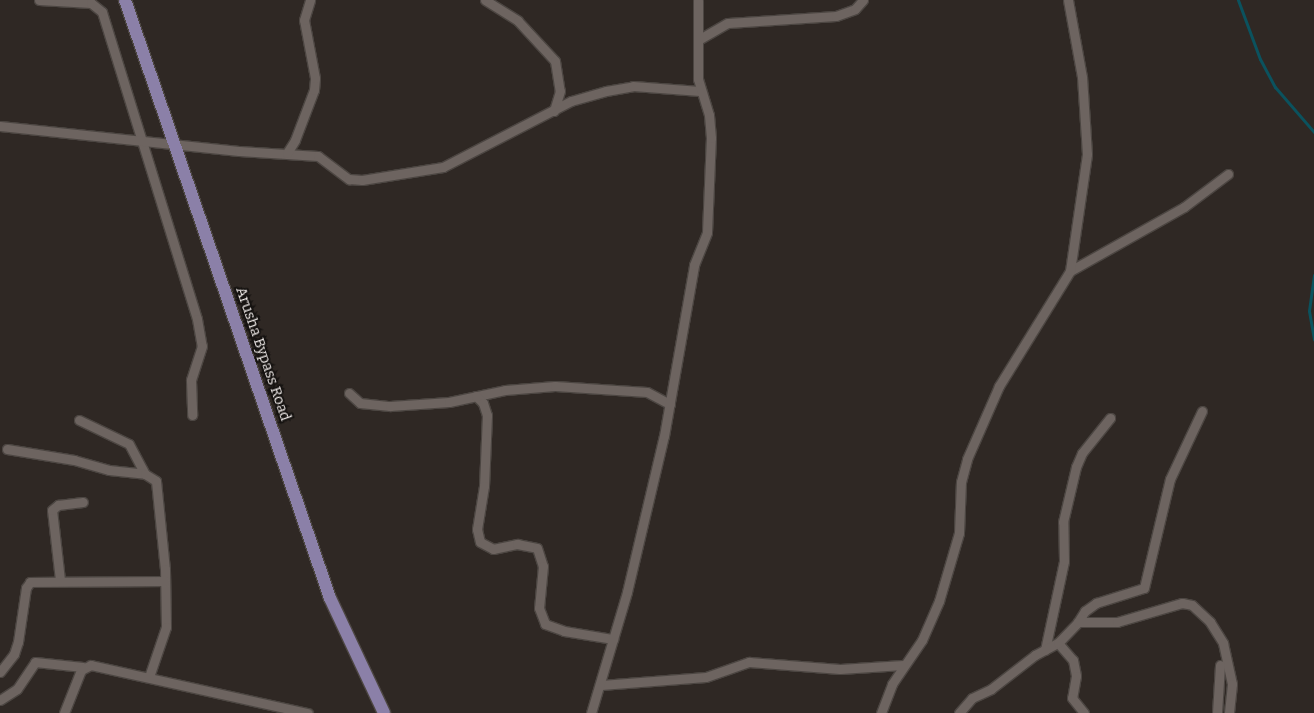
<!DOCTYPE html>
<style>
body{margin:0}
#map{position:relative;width:1314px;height:713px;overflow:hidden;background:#2f2824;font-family:Bitter,serif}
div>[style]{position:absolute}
.stream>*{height:3px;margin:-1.5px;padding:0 1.5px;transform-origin:1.5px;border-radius:1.5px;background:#0b525e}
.roads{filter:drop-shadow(1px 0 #4c4642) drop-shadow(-1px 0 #4c4642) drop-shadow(0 1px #4c4642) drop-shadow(0 -1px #4c4642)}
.street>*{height:9px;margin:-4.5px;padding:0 4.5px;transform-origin:4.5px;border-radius:4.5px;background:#6d6460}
.primary>*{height:12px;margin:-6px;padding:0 6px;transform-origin:6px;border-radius:6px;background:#8b80a8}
span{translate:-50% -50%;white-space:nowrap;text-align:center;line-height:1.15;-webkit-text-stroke:4px #151210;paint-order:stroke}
.street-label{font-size:15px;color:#f2edeb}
</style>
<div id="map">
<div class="stream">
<div style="left:1238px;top:0;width:63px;rotate:69.6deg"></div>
<div style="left:1260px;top:59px;width:32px;rotate:62deg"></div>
<div style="left:1275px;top:87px;width:60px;rotate:49.1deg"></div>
<div style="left:1314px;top:275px;width:36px;rotate:98deg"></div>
<div style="left:1309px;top:311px;width:29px;rotate:80deg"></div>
</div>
<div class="roads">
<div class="street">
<div style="left:39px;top:0;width:52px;rotate:3.3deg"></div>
<div style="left:91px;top:3px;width:14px;rotate:39deg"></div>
<div style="left:102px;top:12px;width:321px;rotate:72.8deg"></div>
<div style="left:197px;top:319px;width:27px;rotate:80deg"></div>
<div style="left:202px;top:346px;width:36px;rotate:108deg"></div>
<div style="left:191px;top:380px;width:35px;rotate:88deg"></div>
<div style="left:485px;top:0;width:39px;rotate:32deg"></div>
<div style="left:518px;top:21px;width:54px;rotate:47.2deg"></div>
<div style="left:555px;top:61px;width:30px;rotate:81deg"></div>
<div style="left:560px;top:91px;width:21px;rotate:107deg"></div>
<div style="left:698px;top:40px;width:34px;rotate:-30deg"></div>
<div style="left:728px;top:23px;width:108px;rotate:-3.7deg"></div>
<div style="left:836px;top:16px;width:20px;rotate:-20deg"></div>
<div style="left:855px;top:9px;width:12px;rotate:-48deg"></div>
<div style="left:0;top:126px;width:240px;rotate:6deg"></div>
<div style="left:239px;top:151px;width:79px;rotate:3.6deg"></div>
<div style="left:318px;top:156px;width:39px;rotate:37deg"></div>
<div style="left:349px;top:179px;width:13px;rotate:4deg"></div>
<div style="left:362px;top:180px;width:82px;rotate:-9.1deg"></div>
<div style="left:443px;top:167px;width:144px;rotate:-27.3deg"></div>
<div style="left:571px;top:101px;width:36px;rotate:-16deg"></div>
<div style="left:606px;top:91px;width:27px;rotate:-10deg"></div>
<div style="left:633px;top:86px;width:67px;rotate:4.3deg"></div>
<div style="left:287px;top:153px;width:15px;rotate:-58deg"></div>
<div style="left:295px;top:140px;width:53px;rotate:-69.2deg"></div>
<div style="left:314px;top:90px;width:12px;rotate:-85deg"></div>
<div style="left:315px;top:78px;width:59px;rotate:-100.7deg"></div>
<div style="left:304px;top:20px;width:21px;rotate:-73deg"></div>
<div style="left:1070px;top:271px;width:131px;rotate:-29.3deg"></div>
<div style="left:1184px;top:207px;width:55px;rotate:-36.9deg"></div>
<div style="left:349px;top:393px;width:15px;rotate:42deg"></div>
<div style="left:360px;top:403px;width:30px;rotate:6deg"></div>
<div style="left:390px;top:406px;width:59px;rotate:-3.9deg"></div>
<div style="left:449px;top:402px;width:57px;rotate:-12.1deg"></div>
<div style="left:505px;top:390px;width:50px;rotate:-4.6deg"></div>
<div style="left:555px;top:386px;width:92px;rotate:3.7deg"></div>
<div style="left:647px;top:392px;width:26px;rotate:28deg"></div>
<div style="left:476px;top:396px;width:10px;rotate:45deg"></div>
<div style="left:483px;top:403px;width:13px;rotate:72deg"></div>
<div style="left:487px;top:415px;width:71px;rotate:92.4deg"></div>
<div style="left:484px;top:486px;width:44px;rotate:99.2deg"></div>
<div style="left:477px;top:529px;width:13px;rotate:77deg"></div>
<div style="left:480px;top:542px;width:15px;rotate:28deg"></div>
<div style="left:493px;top:549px;width:25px;rotate:-12deg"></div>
<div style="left:517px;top:544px;width:20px;rotate:11deg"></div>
<div style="left:537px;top:548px;width:19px;rotate:72deg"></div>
<div style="left:543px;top:566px;width:42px;rotate:95.4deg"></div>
<div style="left:539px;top:608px;width:17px;rotate:69deg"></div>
<div style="left:545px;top:624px;width:20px;rotate:20deg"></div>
<div style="left:564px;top:631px;width:50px;rotate:9.3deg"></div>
<div style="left:79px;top:420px;width:55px;rotate:25.6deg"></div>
<div style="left:129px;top:444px;width:34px;rotate:62deg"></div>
<div style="left:7px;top:449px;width:68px;rotate:9.3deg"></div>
<div style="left:74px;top:460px;width:36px;rotate:16deg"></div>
<div style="left:109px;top:470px;width:36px;rotate:6deg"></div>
<div style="left:145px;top:474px;width:13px;rotate:32deg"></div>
<div style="left:156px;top:481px;width:88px;rotate:84.2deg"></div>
<div style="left:165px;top:569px;width:58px;rotate:89deg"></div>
<div style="left:166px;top:627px;width:53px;rotate:108.8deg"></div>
<div style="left:60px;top:580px;width:70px;rotate:-96.5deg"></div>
<div style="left:52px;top:510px;width:8px;rotate:-40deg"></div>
<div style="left:58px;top:505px;width:25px;rotate:-7deg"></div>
<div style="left:1078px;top:622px;width:13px;rotate:-58deg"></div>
<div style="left:1085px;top:611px;width:14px;rotate:-36deg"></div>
<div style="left:1096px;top:603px;width:50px;rotate:-17.4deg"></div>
<div style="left:1144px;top:588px;width:112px;rotate:-76.6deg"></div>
<div style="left:1170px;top:479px;width:75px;rotate:-64.8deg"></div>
<div style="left:1058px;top:643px;width:23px;rotate:49deg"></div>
<div style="left:1073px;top:660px;width:16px;rotate:79deg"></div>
<div style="left:1076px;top:676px;width:22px;rotate:100deg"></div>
<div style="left:1072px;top:698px;width:19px;rotate:51deg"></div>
<div style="left:1045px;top:650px;width:91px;rotate:-77.9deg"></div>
<div style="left:1064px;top:561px;width:39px;rotate:-91deg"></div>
<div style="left:1063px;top:522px;width:57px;rotate:-76.7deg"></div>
<div style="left:1076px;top:467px;width:15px;rotate:-67deg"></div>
<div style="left:1082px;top:453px;width:45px;rotate:-51.3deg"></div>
<div style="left:0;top:672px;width:23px;rotate:-52deg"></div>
<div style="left:14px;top:654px;width:13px;rotate:-72deg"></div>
<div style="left:18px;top:642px;width:55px;rotate:-81.6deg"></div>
<div style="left:26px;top:588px;width:7px;rotate:-56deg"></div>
<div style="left:30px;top:582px;width:135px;rotate:-0.4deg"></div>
<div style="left:601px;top:685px;width:105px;rotate:-4.4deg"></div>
<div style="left:706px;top:677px;width:46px;rotate:-19.2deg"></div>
<div style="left:749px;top:662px;width:91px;rotate:4.4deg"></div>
<div style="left:840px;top:669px;width:63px;rotate:-3.6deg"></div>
<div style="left:0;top:700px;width:20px;rotate:-33deg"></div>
<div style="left:17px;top:689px;width:32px;rotate:-56deg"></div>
<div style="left:35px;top:662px;width:48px;rotate:5.9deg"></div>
<div style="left:64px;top:713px;width:46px;rotate:-68.4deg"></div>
<div style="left:81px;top:670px;width:11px;rotate:-27deg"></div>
<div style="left:91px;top:665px;width:222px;rotate:12.5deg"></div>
<div style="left:591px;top:713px;width:126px;rotate:-73.4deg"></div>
<div style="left:627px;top:592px;width:160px;rotate:-76.7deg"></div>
<div style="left:664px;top:436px;width:174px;rotate:-80deg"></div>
<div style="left:694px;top:265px;width:35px;rotate:-68deg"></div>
<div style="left:707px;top:232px;width:94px;rotate:-87.6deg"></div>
<div style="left:711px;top:138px;width:23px;rotate:-95deg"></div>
<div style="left:709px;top:115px;width:38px;rotate:-107deg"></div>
<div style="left:698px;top:79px;width:79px;rotate:-90deg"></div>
<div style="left:881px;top:713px;width:31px;rotate:-69deg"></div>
<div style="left:892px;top:684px;width:53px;rotate:-55.7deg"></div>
<div style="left:922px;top:640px;width:43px;rotate:-66.4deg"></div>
<div style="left:939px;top:601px;width:71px;rotate:-73.6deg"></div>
<div style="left:959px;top:533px;width:51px;rotate:-87.8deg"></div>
<div style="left:961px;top:482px;width:24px;rotate:-75deg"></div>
<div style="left:967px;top:459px;width:80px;rotate:-66.3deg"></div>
<div style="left:999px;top:386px;width:135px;rotate:-58.3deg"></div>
<div style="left:1070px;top:271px;width:118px;rotate:-81.7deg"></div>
<div style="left:1087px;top:154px;width:77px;rotate:-93.7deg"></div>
<div style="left:1082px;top:77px;width:78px;rotate:-100.3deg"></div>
<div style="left:959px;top:713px;width:20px;rotate:-49deg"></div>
<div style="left:972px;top:698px;width:21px;rotate:-25deg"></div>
<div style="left:991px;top:689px;width:56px;rotate:-37.7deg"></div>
<div style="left:1035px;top:655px;width:26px;rotate:-28deg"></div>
<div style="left:1058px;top:643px;width:29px;rotate:-46deg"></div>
<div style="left:1078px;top:622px;width:39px"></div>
<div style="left:1117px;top:622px;width:68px;rotate:-16.3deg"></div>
<div style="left:1182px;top:603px;width:10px;rotate:11deg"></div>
<div style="left:1192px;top:605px;width:25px;rotate:43deg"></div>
<div style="left:1210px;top:622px;width:25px;rotate:58deg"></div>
<div style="left:1223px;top:643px;width:42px;rotate:77.6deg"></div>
<div style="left:1232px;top:684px;width:29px;rotate:96deg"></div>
<div style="left:1217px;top:713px;width:48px;rotate:-86.4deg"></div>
</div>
<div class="primary">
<div style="left:125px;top:0;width:632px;rotate:71.08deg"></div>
<div style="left:330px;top:598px;width:127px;rotate:64.8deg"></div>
</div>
</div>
<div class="street-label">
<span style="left:263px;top:354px;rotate:71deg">Arusha Bypass Road</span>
</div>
</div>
